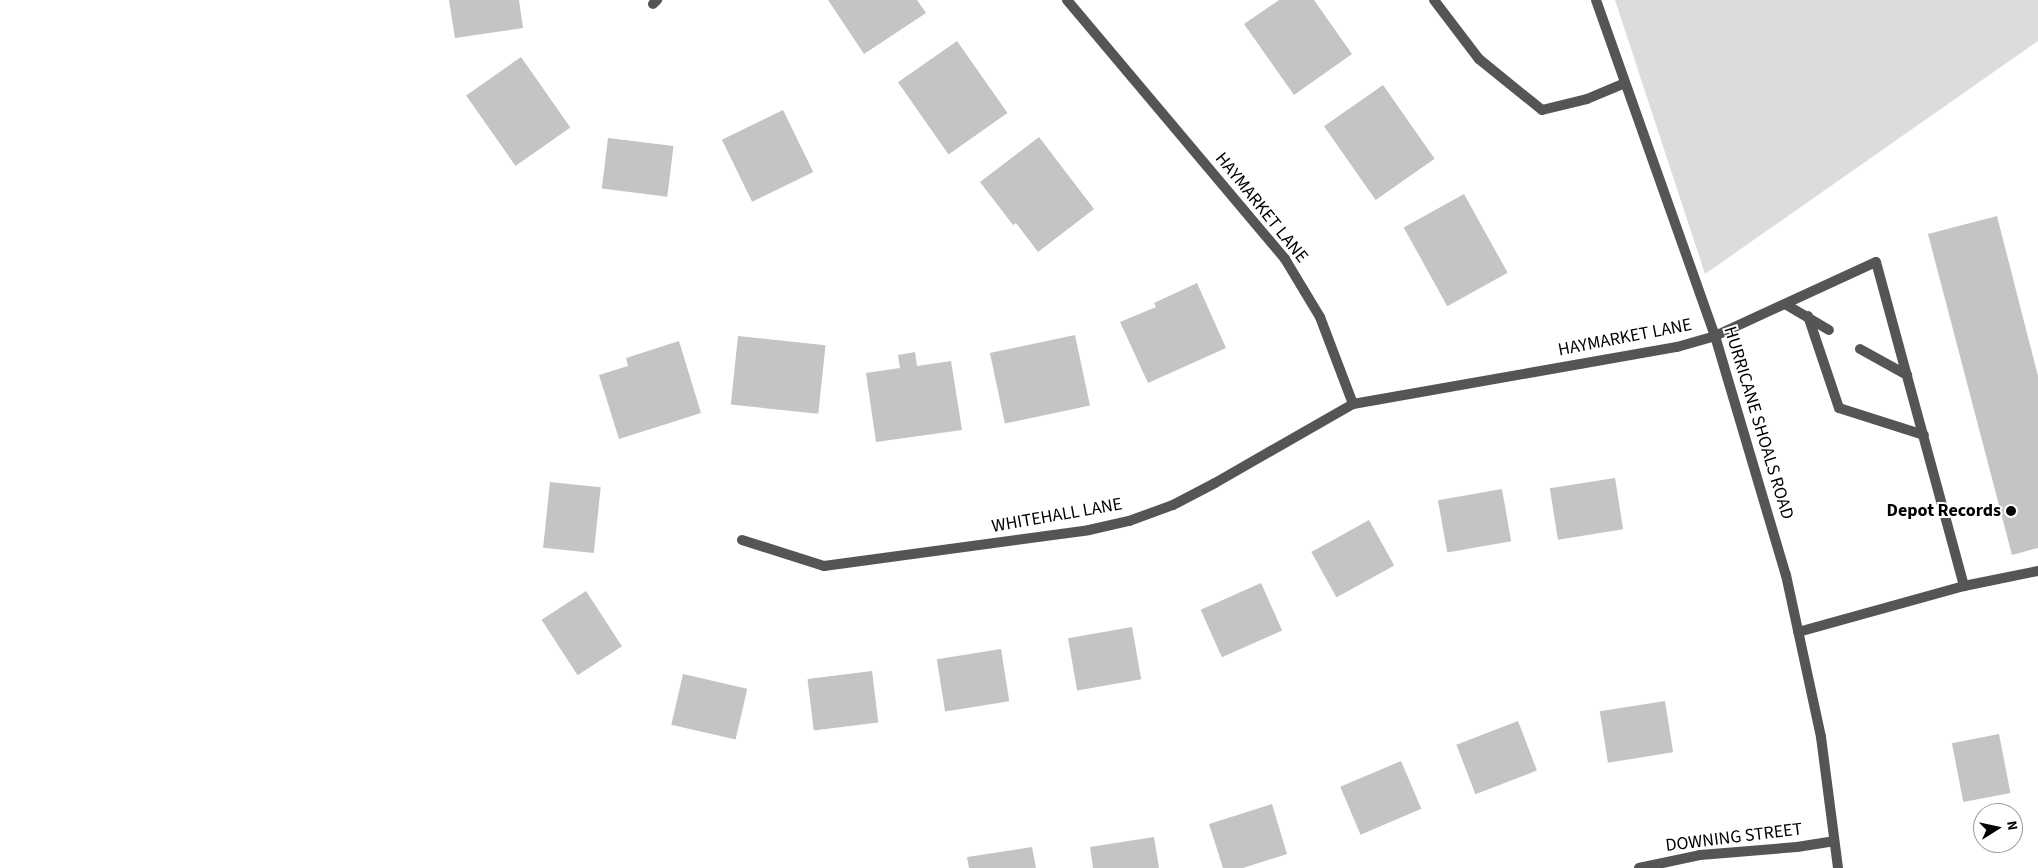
<!DOCTYPE html>
<style>
body{margin:0}
#map{position:relative;width:2038px;height:868px;overflow:hidden;background:#fff;font-family:"Source Sans 3",sans-serif}
div>[style]{position:absolute}
.green>*{inset:0;background:#dcdcdc}
.building>*{inset:0;background:#c4c4c4;transform-origin:0 0}
.service>*{height:10px;margin:-5px;padding:0 5px;transform-origin:5px;border-radius:5px;background:#555}
.minor>*{height:10px;margin:-5px;padding:0 5px;transform-origin:5px;border-radius:5px;background:#555}
.tertiary>*{height:10px;margin:-5px;padding:0 5px;transform-origin:5px;border-radius:5px;background:#555}
.dots>*{width:14px;height:14px;translate:-50% -50%;box-sizing:border-box;border:2px solid #fff;border-radius:50%}
span{translate:-50% -50%;white-space:nowrap;text-align:center;line-height:1.15;-webkit-text-stroke:4px #fff;paint-order:stroke}
.street-label{font-size:18px;color:#000}
.poi-label{font-size:18px;color:#000;font-weight:700}
.right{translate:-100% -50%;text-align:right}
.north{position:absolute;left:1973px;top:803px;width:50px;height:50px;box-sizing:border-box;background:#fff;border:1px solid #999;border-radius:50%;rotate:80deg;font-size:14px;font-weight:700;line-height:20px;text-align:center;color:#000}
.north::after{content:'';display:block;margin:auto;width:18px;height:22px;background:#000;clip-path:polygon(50% 0,100% 100%,50% 72%,0 100%)}
</style>
<div id="map">
<div class="green">
<div style="clip-path:polygon(1615px 0,2038px 0,2038px 41px,1705px 274px)"></div>
</div>
<div class="building">
<div style="clip-path:polygon(449px 0,519px 0,523px 28px,455px 38px)"></div>
<div style="clip-path:polygon(828px 0,917px 0,926px 13px,864px 54px)"></div>
<div style="clip-path:polygon(1279px 0,1314px 0,1352px 54px,1294px 95px,1244px 24px)"></div>
<div style="left:957px;top:41px;width:88px;height:72px;rotate:55deg"></div>
<div style="left:521px;top:57px;width:86px;height:67px;rotate:55deg"></div>
<div style="left:1383px;top:85px;width:90px;height:72px;rotate:55deg"></div>
<div style="left:783px;top:110px;width:69px;height:68px;rotate:64deg"></div>
<div style="clip-path:polygon(1039px 137px,1094px 209px,1038px 252px,1016px 223px,1013px 225px,980px 182px)"></div>
<div style="left:608px;top:138px;width:66px;height:51px;rotate:7deg"></div>
<div style="left:1464px;top:194px;width:90px;height:69px;rotate:61deg"></div>
<div style="clip-path:polygon(1997px 216px,2038px 376px,2038px 548px,2012px 555px,1928px 234px)"></div>
<div style="clip-path:polygon(1197px 283px,1226px 348px,1148px 383px,1120px 322px,1156px 307px,1154px 303px)"></div>
<div style="left:1075px;top:335px;width:72px;height:87px;rotate:78deg"></div>
<div style="left:738px;top:336px;width:88px;height:69px;rotate:6deg"></div>
<div style="clip-path:polygon(679px 341px,701px 413px,619px 439px,599px 375px,628px 366px,626px 358px)"></div>
<div style="clip-path:polygon(915px 352px,917px 366px,951px 361px,962px 430px,876px 442px,866px 373px,900px 368px,898px 355px)"></div>
<div style="left:1615px;top:478px;width:52px;height:66px;rotate:81deg"></div>
<div style="left:550px;top:482px;width:51px;height:66px;rotate:6deg"></div>
<div style="left:1502px;top:489px;width:53px;height:65px;rotate:80deg"></div>
<div style="left:1369px;top:520px;width:52px;height:66px;rotate:61deg"></div>
<div style="left:1261px;top:583px;width:52px;height:66px;rotate:66deg"></div>
<div style="left:586px;top:591px;width:66px;height:53px;rotate:57deg"></div>
<div style="left:1132px;top:627px;width:53px;height:65px;rotate:80deg"></div>
<div style="left:1001px;top:649px;width:53px;height:65px;rotate:81deg"></div>
<div style="left:872px;top:671px;width:52px;height:65px;rotate:83deg"></div>
<div style="left:683px;top:674px;width:66px;height:52px;rotate:13deg"></div>
<div style="left:1665px;top:701px;width:52px;height:66px;rotate:81deg"></div>
<div style="left:1518px;top:721px;width:53px;height:66px;rotate:69deg"></div>
<div style="left:1999px;top:734px;width:60px;height:48px;rotate:79deg"></div>
<div style="left:1401px;top:761px;width:52px;height:66px;rotate:67deg"></div>
<div style="clip-path:polygon(1272px 804px,1287px 854px,1243px 868px,1223px 868px,1209px 824px)"></div>
<div style="clip-path:polygon(1154px 837px,1159px 868px,1093px 868px,1090px 847px)"></div>
<div style="clip-path:polygon(1032px 847px,1036px 868px,969px 868px,967px 857px)"></div>
</div>
<div class="service">
<div style="left:1434px;top:0;width:74px;rotate:52.7deg"></div>
<div style="left:1479px;top:59px;width:81px;rotate:39deg"></div>
<div style="left:1542px;top:110px;width:46px;rotate:-13.7deg"></div>
<div style="left:1587px;top:99px;width:41px;rotate:-22.8deg"></div>
<div style="left:1785px;top:304px;width:51px;rotate:30.6deg"></div>
<div style="left:1808px;top:316px;width:97px;rotate:71.4deg"></div>
<div style="left:1839px;top:408px;width:89px;rotate:17.6deg"></div>
<div style="left:1715px;top:336px;width:177px;rotate:-24.7deg"></div>
<div style="left:1876px;top:262px;width:336px;rotate:74.8deg"></div>
<div style="left:1964px;top:586px;width:172px;rotate:164.5deg"></div>
<div style="left:1860px;top:349px;width:54px;rotate:29deg"></div>
<div style="left:1964px;top:586px;width:76px;rotate:-11.5deg"></div>
</div>
<div class="minor">
<div style="left:1067px;top:0;width:339px;rotate:49.9deg"></div>
<div style="left:1285px;top:259px;width:68px;rotate:58.9deg"></div>
<div style="left:1320px;top:317px;width:93px;rotate:69.2deg"></div>
<div style="left:653px;top:4px;width:6px;rotate:-45deg"></div>
<div style="left:742px;top:540px;width:86px;rotate:17.6deg"></div>
<div style="left:824px;top:566px;width:267px;rotate:-7.7deg"></div>
<div style="left:1089px;top:530px;width:41px;rotate:-12.7deg"></div>
<div style="left:1129px;top:521px;width:47px;rotate:-20deg"></div>
<div style="left:1173px;top:505px;width:47px;rotate:-27.6deg"></div>
<div style="left:1215px;top:483px;width:159px;rotate:-29.8deg"></div>
<div style="left:1353px;top:404px;width:329px;rotate:-10deg"></div>
<div style="left:1677px;top:347px;width:40px;rotate:-16deg"></div>
<div style="left:1639px;top:868px;width:62px;rotate:-12deg"></div>
<div style="left:1700px;top:855px;width:97px;rotate:-4.7deg"></div>
<div style="left:1797px;top:847px;width:37px;rotate:-9deg"></div>
</div>
<div class="tertiary">
<div style="left:1596px;top:0;width:356px;rotate:70.5deg"></div>
<div style="left:1715px;top:336px;width:249px;rotate:73.5deg"></div>
<div style="left:1786px;top:575px;width:166px;rotate:77.8deg"></div>
<div style="left:1821px;top:737px;width:132px;rotate:82.6deg"></div>
</div>
<div class="dots">
<div style="left:2011px;top:511px;background:#000"></div>
</div>
<div class="street-label">
<span style="left:1261px;top:208px;rotate:51deg">HAYMARKET LANE</span>
<span style="left:1625px;top:338px;rotate:-11deg">HAYMARKET LANE</span>
<span style="left:1758px;top:423px;rotate:73deg">HURRICANE SHOALS ROAD</span>
<span style="left:1057px;top:516px;rotate:-10deg">WHITEHALL LANE</span>
<span style="left:1734px;top:838px;rotate:-7deg">DOWNING STREET</span>
</div>
<div class="poi-label">
<span class="right" style="left:2001px;top:511px">Depot Records</span>
</div>
<div class="north">N</div>
</div>
